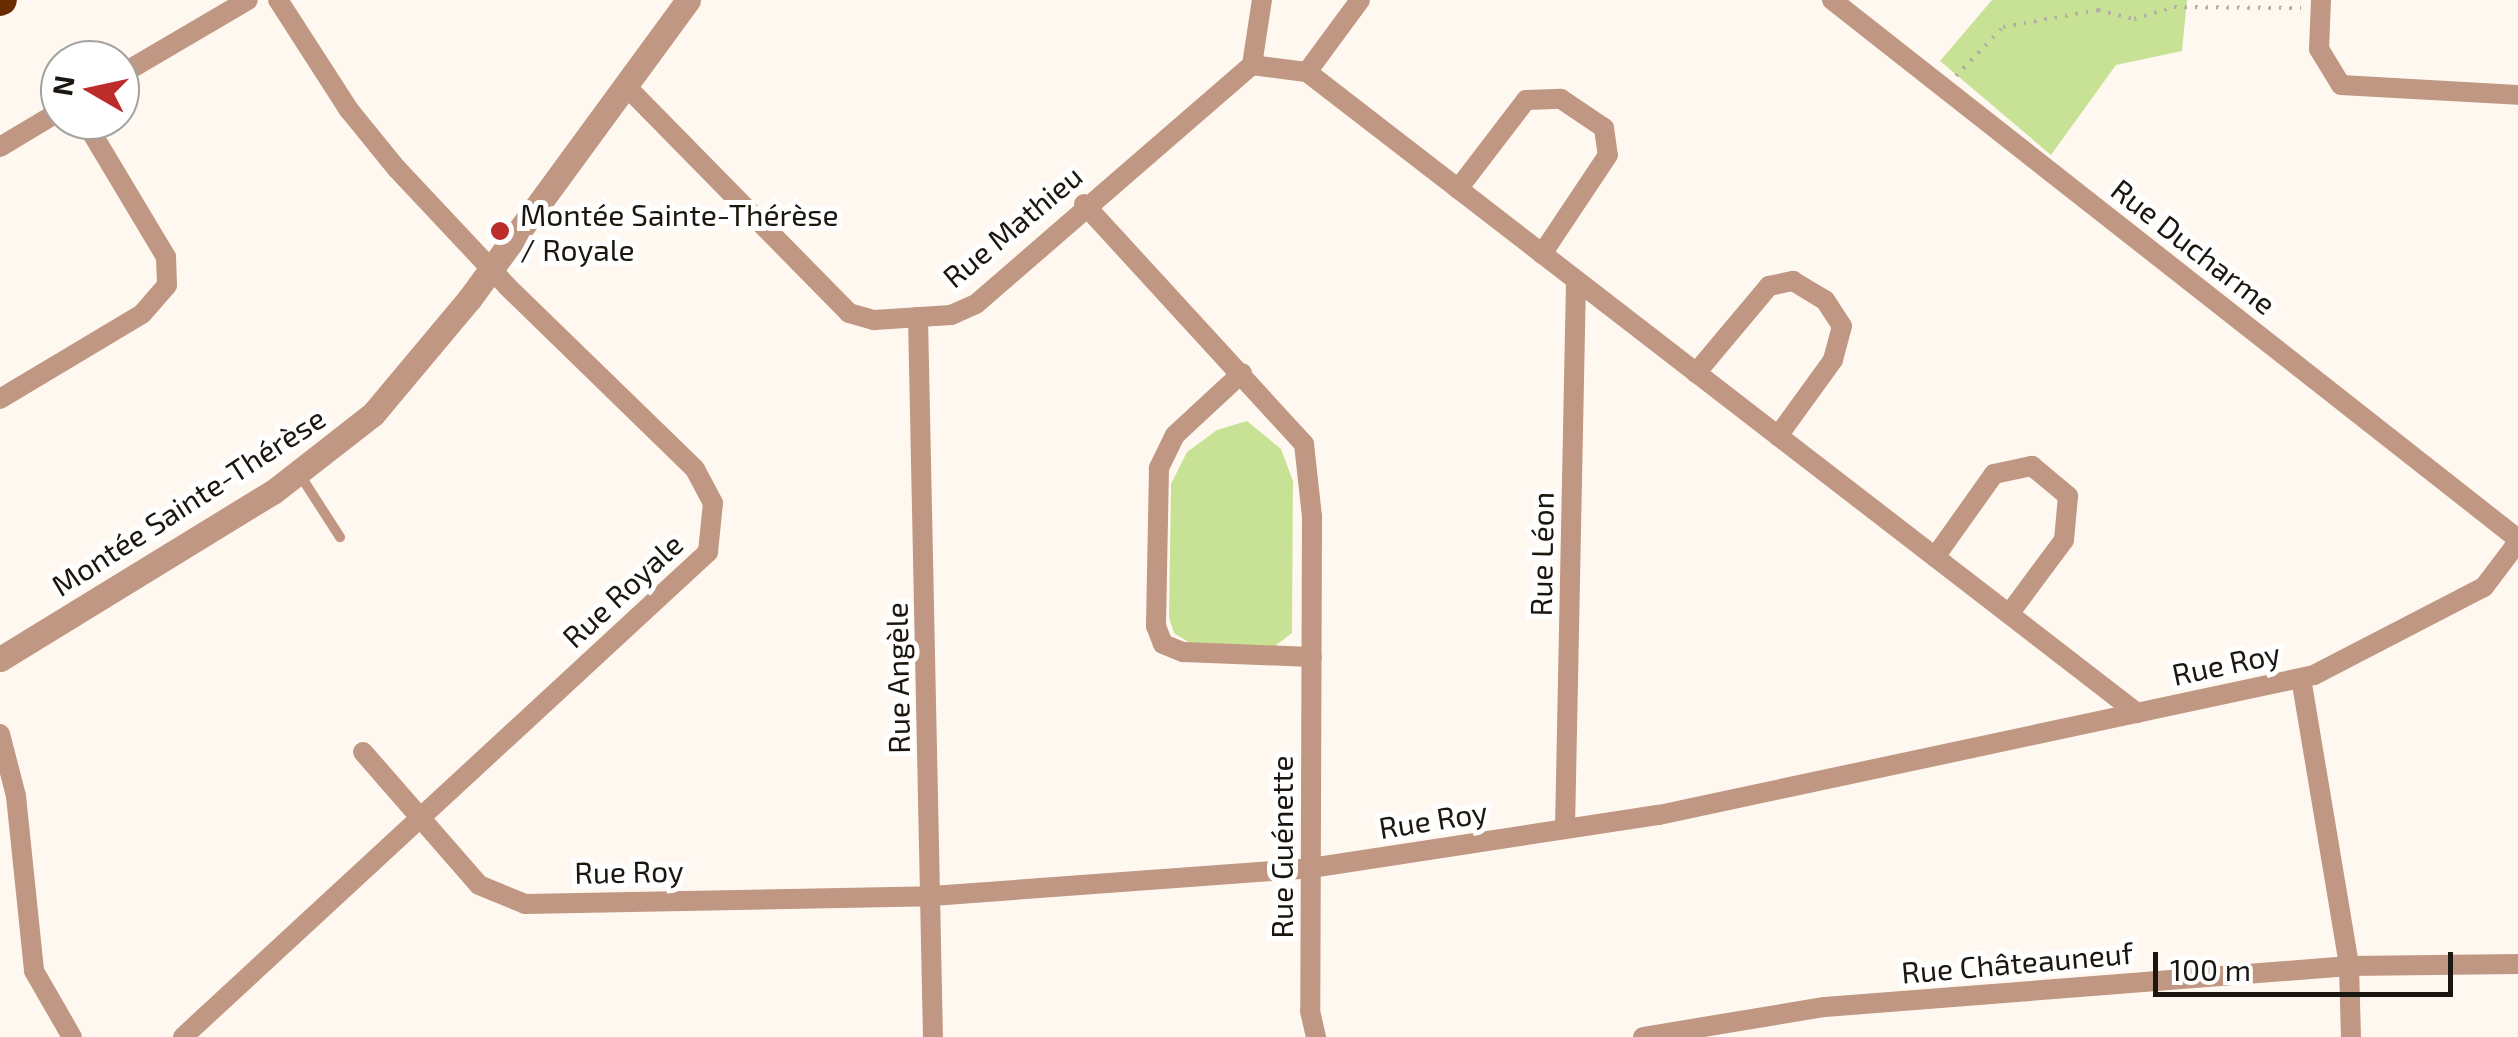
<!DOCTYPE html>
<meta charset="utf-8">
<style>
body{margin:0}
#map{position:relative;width:2518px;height:1037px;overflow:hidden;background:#fff8f1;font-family:"Exo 2",sans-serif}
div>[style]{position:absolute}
.green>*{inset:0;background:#c8e295}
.path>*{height:4px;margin-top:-2px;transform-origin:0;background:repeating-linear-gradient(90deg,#b4aea7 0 2.5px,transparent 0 10.5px)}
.service>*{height:10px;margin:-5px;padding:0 5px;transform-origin:5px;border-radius:5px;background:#c09782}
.minor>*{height:20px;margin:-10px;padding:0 10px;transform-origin:10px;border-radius:10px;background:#c09782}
.tertiary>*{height:25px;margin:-12.5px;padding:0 12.5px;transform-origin:12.5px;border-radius:12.5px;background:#c09782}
.motorway>*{height:30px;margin:-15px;padding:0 15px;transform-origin:15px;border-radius:15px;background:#6b2b00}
.dots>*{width:28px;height:28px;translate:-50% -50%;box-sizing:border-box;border:5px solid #fff;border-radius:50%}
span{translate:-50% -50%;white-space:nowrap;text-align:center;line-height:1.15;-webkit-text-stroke:10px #fff;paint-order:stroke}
.poi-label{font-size:30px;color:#1b160f}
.left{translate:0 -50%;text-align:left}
.street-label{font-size:30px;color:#1b160f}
.north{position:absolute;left:40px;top:40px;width:100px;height:100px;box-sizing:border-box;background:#fff;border:2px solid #a4a29f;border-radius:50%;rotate:279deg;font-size:28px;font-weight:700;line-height:40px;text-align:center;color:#1b160f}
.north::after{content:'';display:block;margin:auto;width:35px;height:45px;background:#bb2c2b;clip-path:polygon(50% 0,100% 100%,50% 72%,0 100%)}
.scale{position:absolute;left:2153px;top:952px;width:300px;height:45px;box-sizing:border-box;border:5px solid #1b160f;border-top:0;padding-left:12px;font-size:30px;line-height:35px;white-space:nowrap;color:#1b160f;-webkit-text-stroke:8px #fff;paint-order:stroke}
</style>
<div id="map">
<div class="green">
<div style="clip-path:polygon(1992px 0,2187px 0,2182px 51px,2116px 65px,2051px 155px,1940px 61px)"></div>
<div style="clip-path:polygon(1247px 421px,1281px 449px,1293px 481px,1292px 633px,1275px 646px,1193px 645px,1174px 633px,1169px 618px,1171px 484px,1187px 452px,1217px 430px)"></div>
</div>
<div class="path">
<div style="left:1956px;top:76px;width:68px;rotate:-46.2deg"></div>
<div style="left:2003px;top:27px;width:97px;rotate:-10.1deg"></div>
<div style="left:2098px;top:10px;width:37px;rotate:14deg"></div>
<div style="left:2134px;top:19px;width:42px;rotate:-16.7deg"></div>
<div style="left:2174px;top:7px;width:127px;rotate:0.5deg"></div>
</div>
<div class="service">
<div style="left:300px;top:475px;width:74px;rotate:57.2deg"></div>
</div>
<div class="minor">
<div style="left:1832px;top:0;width:872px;rotate:38.16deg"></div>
<div style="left:2321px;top:0;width:49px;rotate:92.3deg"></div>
<div style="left:2319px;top:49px;width:42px;rotate:58.6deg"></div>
<div style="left:2341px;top:85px;width:177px;rotate:3.2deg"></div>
<div style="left:1252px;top:65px;width:66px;rotate:-81.3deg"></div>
<div style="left:1307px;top:72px;width:89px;rotate:-53.6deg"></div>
<div style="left:120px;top:75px;width:148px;rotate:-30.4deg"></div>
<div style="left:625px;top:85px;width:320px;rotate:45.5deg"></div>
<div style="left:849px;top:313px;width:26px;rotate:16deg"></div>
<div style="left:874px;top:320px;width:77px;rotate:-3.7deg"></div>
<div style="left:951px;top:315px;width:27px;rotate:-24deg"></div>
<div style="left:976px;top:304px;width:365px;rotate:-40.9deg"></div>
<div style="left:1252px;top:65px;width:55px;rotate:7.3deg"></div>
<div style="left:1307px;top:72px;width:1049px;rotate:37.68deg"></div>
<div style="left:0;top:147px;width:70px;rotate:-31deg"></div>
<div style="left:1458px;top:189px;width:112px;rotate:-52.6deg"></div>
<div style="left:1526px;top:100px;width:35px;rotate:-2deg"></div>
<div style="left:1561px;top:99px;width:52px;rotate:34deg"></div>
<div style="left:1604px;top:128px;width:27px;rotate:82deg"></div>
<div style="left:1608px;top:155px;width:119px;rotate:123.7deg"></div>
<div style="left:1084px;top:204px;width:326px;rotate:47.5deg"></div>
<div style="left:1304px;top:444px;width:72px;rotate:83.7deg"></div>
<div style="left:1312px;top:516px;width:495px;rotate:90.2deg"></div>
<div style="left:1310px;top:1011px;width:27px;rotate:77deg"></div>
<div style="left:918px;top:317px;width:720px;rotate:88.81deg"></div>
<div style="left:1242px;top:373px;width:91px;rotate:137.2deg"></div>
<div style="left:1175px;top:435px;width:37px;rotate:116deg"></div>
<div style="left:1159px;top:468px;width:158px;rotate:91.1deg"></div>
<div style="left:1156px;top:626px;width:19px;rotate:69deg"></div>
<div style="left:1163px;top:644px;width:22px;rotate:22deg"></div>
<div style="left:1183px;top:652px;width:129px;rotate:2.2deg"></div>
<div style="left:1696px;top:373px;width:114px;rotate:-50deg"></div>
<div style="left:1769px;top:286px;width:25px;rotate:-12deg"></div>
<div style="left:1793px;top:281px;width:37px;rotate:31deg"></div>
<div style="left:1825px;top:300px;width:31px;rotate:57deg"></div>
<div style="left:1842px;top:326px;width:35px;rotate:105deg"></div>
<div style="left:1833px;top:360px;width:94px;rotate:125.9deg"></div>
<div style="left:0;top:399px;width:165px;rotate:-30.9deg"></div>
<div style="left:142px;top:314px;width:38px;rotate:-49deg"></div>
<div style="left:167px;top:285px;width:28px;rotate:-92deg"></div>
<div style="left:166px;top:257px;width:160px;rotate:-120.9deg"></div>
<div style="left:1935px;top:557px;width:102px;rotate:-54.6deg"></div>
<div style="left:1994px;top:474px;width:39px;rotate:-12deg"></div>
<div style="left:2032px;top:466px;width:47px;rotate:39.8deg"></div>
<div style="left:2068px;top:496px;width:44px;rotate:95.2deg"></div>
<div style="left:2064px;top:540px;width:92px;rotate:126.6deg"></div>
<div style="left:2301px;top:678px;width:292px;rotate:80.5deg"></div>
<div style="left:2349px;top:966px;width:71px;rotate:88.4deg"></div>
<div style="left:0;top:734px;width:64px;rotate:75.5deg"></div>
<div style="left:16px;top:796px;width:176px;rotate:84.1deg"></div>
<div style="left:34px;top:971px;width:76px;rotate:60.1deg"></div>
<div style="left:363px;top:752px;width:176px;rotate:48.9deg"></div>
<div style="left:479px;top:885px;width:50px;rotate:22.4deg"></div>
<div style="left:525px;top:904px;width:407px;rotate:-1.1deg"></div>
<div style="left:932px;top:896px;width:380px;rotate:-4.2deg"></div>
<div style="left:1311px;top:868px;width:352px;rotate:-8.7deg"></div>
<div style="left:1659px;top:815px;width:670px;rotate:-12.06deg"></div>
<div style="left:2314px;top:675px;width:191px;rotate:-27.4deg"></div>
<div style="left:2484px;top:587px;width:56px;rotate:-52.9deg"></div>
<div style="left:1565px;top:829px;width:549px;rotate:-88.85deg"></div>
<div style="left:183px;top:1037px;width:715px;rotate:-42.73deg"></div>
<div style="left:708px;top:552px;width:49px;rotate:-84.2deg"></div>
<div style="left:713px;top:503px;width:38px;rotate:-118deg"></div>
<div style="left:695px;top:469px;width:262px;rotate:-135.8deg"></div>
<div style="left:507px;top:286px;width:161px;rotate:-133.2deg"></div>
<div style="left:397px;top:169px;width:76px;rotate:-129.1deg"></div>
<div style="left:349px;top:110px;width:131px;rotate:-122.8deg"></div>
<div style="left:1643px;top:1037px;width:184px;rotate:-9.4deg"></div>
<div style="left:1825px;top:1007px;width:526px;rotate:-4.47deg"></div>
<div style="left:2349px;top:966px;width:169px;rotate:-0.7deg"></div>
</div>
<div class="tertiary">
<div style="left:0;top:659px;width:320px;rotate:-31.5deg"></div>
<div style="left:273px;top:492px;width:127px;rotate:-38deg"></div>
<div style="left:373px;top:414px;width:151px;rotate:-50.1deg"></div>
<div style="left:470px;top:298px;width:369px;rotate:-53.8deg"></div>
</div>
<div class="motorway">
<div style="left:0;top:1px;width:2px;rotate:-27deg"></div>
</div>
<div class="dots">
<div style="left:500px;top:231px;background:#bb2c2b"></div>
</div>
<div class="poi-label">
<span class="left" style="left:520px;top:231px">Montée Sainte-Thérèse<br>/ Royale</span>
</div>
<div class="street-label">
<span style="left:1012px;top:226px;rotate:-40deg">Rue Mathieu</span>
<span style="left:2194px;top:246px;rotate:38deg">Rue Ducharme</span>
<span style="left:188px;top:501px;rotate:-33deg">Montée Sainte-Thérèse</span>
<span style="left:1541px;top:554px;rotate:-89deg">Rue Léon</span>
<span style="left:622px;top:590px;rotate:-43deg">Rue Royale</span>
<span style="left:2226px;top:663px;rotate:-12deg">Rue Roy</span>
<span style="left:897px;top:678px;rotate:-91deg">Rue Angèle</span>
<span style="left:1433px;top:819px;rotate:-9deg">Rue Roy</span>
<span style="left:1281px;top:847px;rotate:-90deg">Rue Guénette</span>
<span style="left:629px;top:871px;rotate:-1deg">Rue Roy</span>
<span style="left:2017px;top:962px;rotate:-5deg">Rue Châteauneuf</span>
</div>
<div class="north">N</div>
<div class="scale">100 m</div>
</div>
